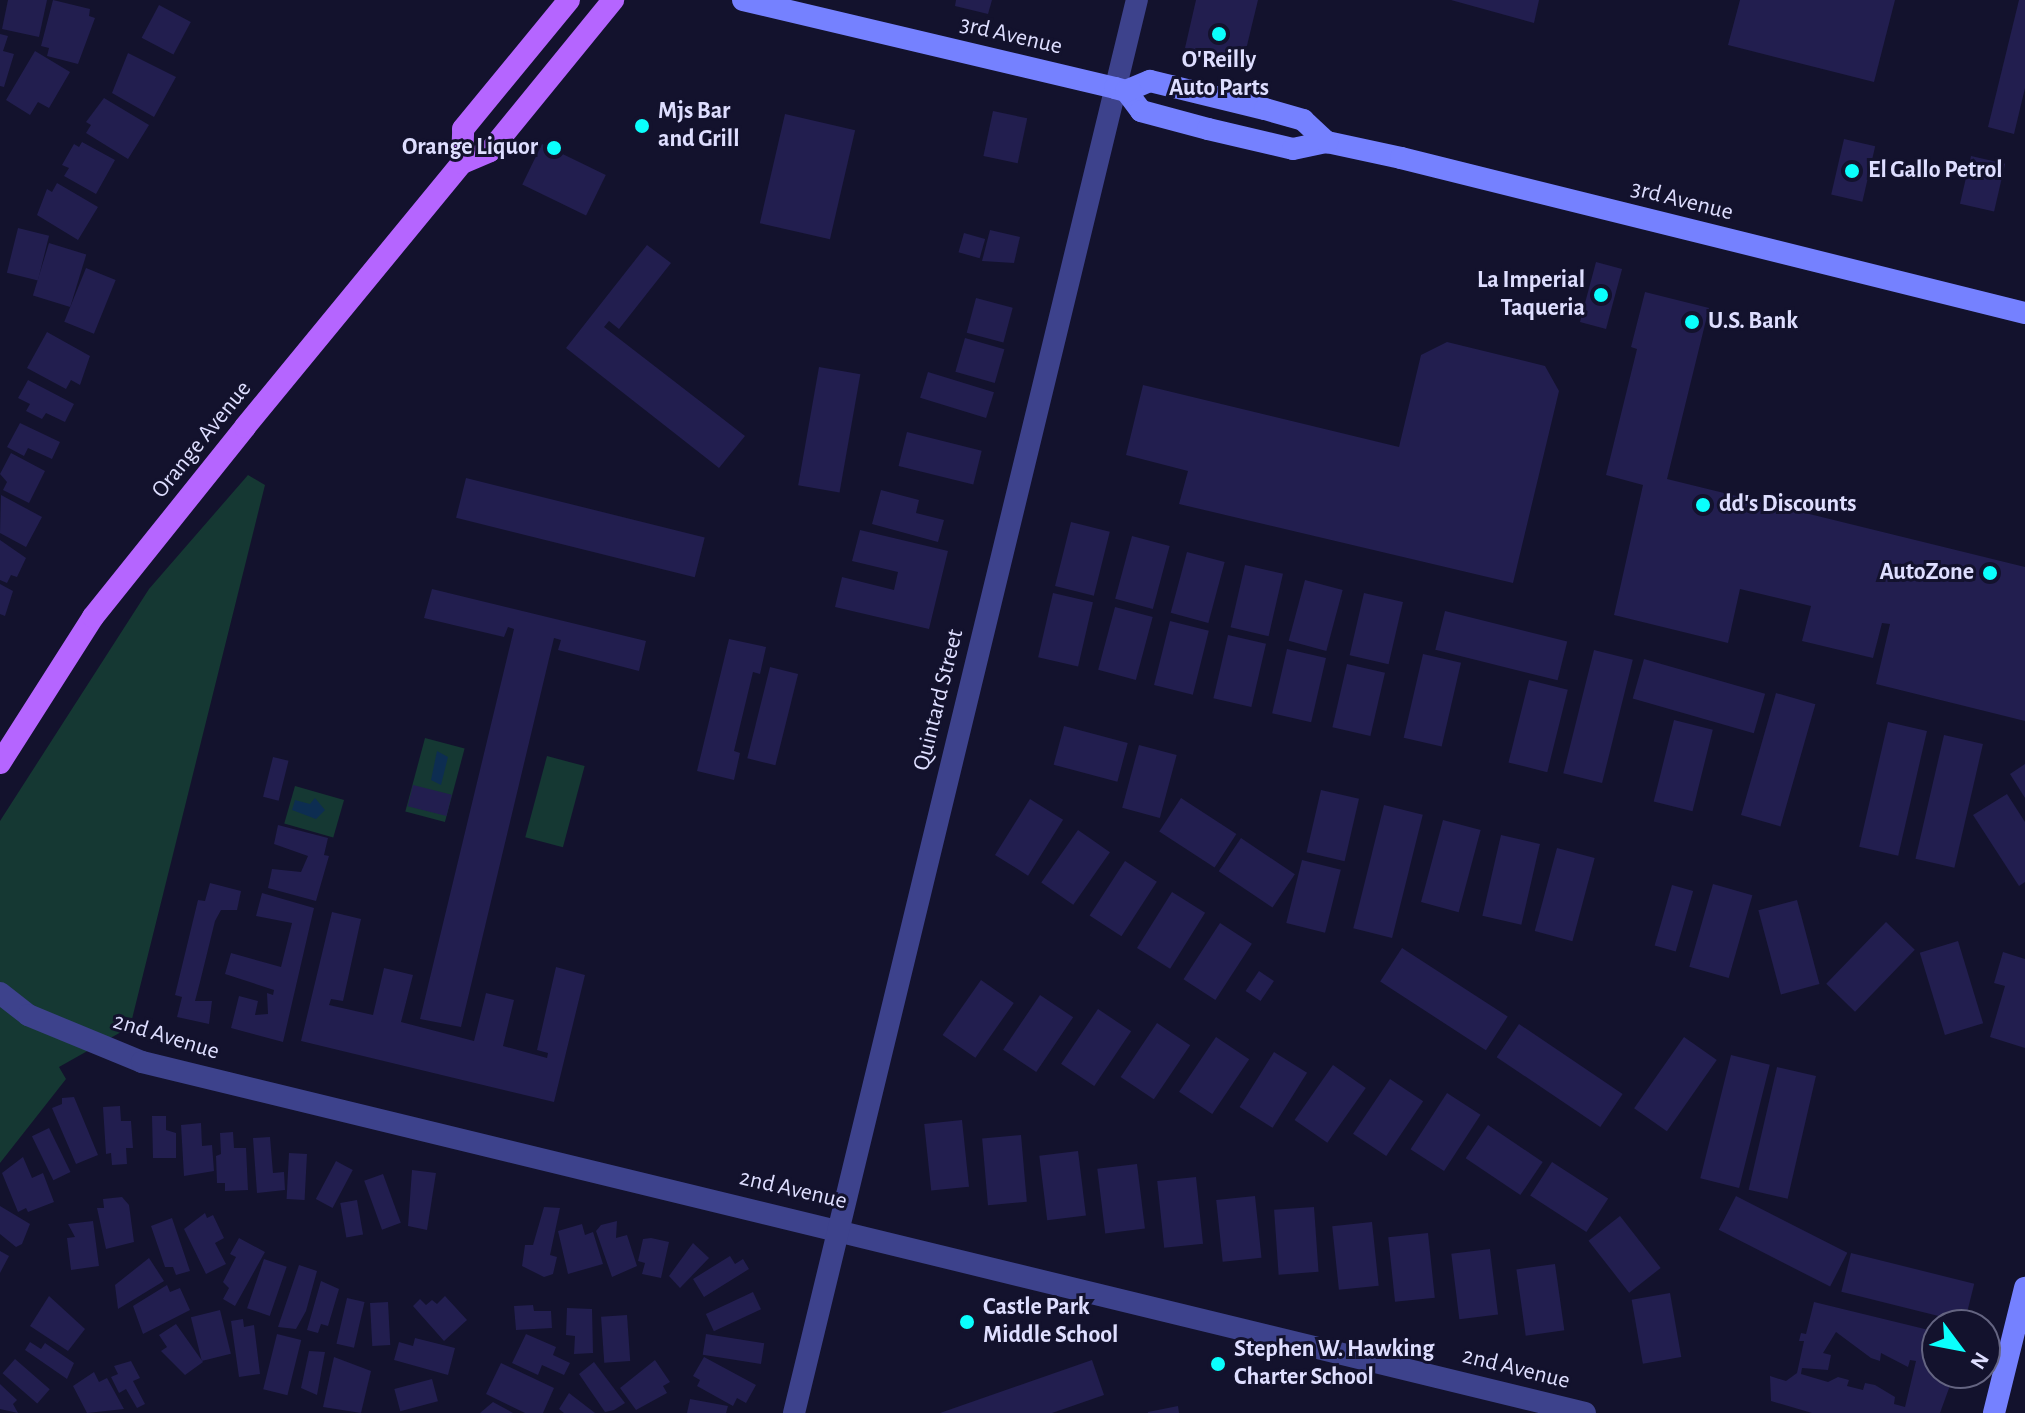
<!DOCTYPE html>
<style>
body{margin:0}
#map{position:relative;width:2025px;height:1413px;overflow:hidden;background:#13122d;font-family:"Alegreya Sans",sans-serif}
div>[style]{position:absolute}
.green>*{inset:0;background:#153833;transform-origin:0 0}
.water>*{inset:0;background:#0d2d51}
.building>*{inset:0;background:#221e4f;transform-origin:0 0}
.tertiary>*{height:22px;margin:-11px;padding:0 11px;transform-origin:11px;border-radius:11px;background:#3d428c}
.secondary>*{height:22px;margin:-11px;padding:0 11px;transform-origin:11px;border-radius:11px;background:#7581ff}
.primary>*{height:22px;margin:-11px;padding:0 11px;transform-origin:11px;border-radius:11px;background:#b565ff}
.dots>*{width:22px;height:22px;translate:-50% -50%;box-sizing:border-box;border:4px solid #13122d;border-radius:50%}
span{translate:-50% -50%;white-space:nowrap;text-align:center;line-height:1.15;-webkit-text-stroke:6px #13122d;paint-order:stroke}
.street-label{font-size:24px;color:#dedeff}
.poi-label{font-size:24px;color:#dedeff;font-weight:700}
.left{translate:0 -50%;text-align:left}
.right{translate:-100% -50%;text-align:right}
.north{position:absolute;left:1921px;top:1309px;width:80px;height:80px;box-sizing:border-box;background:#13122d;border:2px solid #646481;border-radius:50%;rotate:122deg;font-size:22px;font-weight:700;line-height:32px;text-align:center;color:#dedeff}
.north::after{content:'';display:block;margin:auto;width:28px;height:36px;background:#0afffd;clip-path:polygon(50% 0,100% 100%,50% 72%,0 100%)}
</style>
<div id="map">
<div class="green">
<div style="clip-path:polygon(248px 475px,265px 485px,130px 1027px,59px 1067px,66px 1079px,0 1163px,0 821px,149px 589px)"></div>
<div style="left:425px;top:738px;width:41px;height:76px;rotate:15deg"></div>
<div style="left:547px;top:756px;width:39px;height:84px;rotate:15deg"></div>
<div style="left:295px;top:786px;width:51px;height:39px;rotate:16deg"></div>
</div>
<div class="water">
<div style="clip-path:polygon(437px 751px,448px 757px,441px 785px,431px 780px)"></div>
<div style="clip-path:polygon(315px 798px,325px 810px,316px 819px,292px 810px,295px 800px,310px 804px)"></div>
</div>
<div class="building">
<div style="clip-path:polygon(8px 0,47px 0,39px 37px,2px 29px)"></div>
<div style="clip-path:polygon(53px 0,90px 9px,89px 16px,95px 18px,78px 64px,47px 56px,49px 48px,41px 46px)"></div>
<div style="clip-path:polygon(956px 0,992px 0,988px 14px,955px 6px)"></div>
<div style="clip-path:polygon(1196px 0,1258px 0,1243px 62px,1185px 48px)"></div>
<div style="clip-path:polygon(1451px 0,1539px 0,1534px 23px)"></div>
<div style="clip-path:polygon(1740px 0,1895px 0,1874px 82px,1728px 45px)"></div>
<div style="clip-path:polygon(2019px 0,2025px 0,2025px 88px,2014px 134px,1988px 127px)"></div>
<div style="left:159px;top:5px;width:36px;height:37px;rotate:28deg"></div>
<div style="clip-path:polygon(0 34px,8px 36px,3px 51px,14px 54px,4px 87px,0 86px)"></div>
<div style="clip-path:polygon(35px 51px,70px 72px,49px 108px,38px 102px,30px 115px,6px 100px)"></div>
<div style="clip-path:polygon(128px 53px,176px 77px,154px 117px,112px 93px)"></div>
<div style="clip-path:polygon(104px 98px,149px 125px,128px 159px,86px 133px,91px 125px,86px 122px)"></div>
<div style="left:993px;top:111px;width:35px;height:46px;rotate:12deg"></div>
<div style="left:785px;top:114px;width:72px;height:112px;rotate:13deg"></div>
<div style="left:1844px;top:139px;width:32px;height:57px;rotate:13deg"></div>
<div style="clip-path:polygon(82px 142px,115px 160px,96px 194px,64px 176px,69px 168px,62px 165px,74px 144px,79px 147px)"></div>
<div style="left:542px;top:144px;width:71px;height:45px;rotate:26deg"></div>
<div style="left:1971px;top:156px;width:35px;height:49px;rotate:13deg"></div>
<div style="clip-path:polygon(57px 183px,98px 207px,78px 240px,37px 215px,47px 189px,52px 192px)"></div>
<div style="left:18px;top:228px;width:32px;height:46px;rotate:14deg"></div>
<div style="clip-path:polygon(990px 230px,1020px 237px,1014px 263px,982px 261px)"></div>
<div style="left:964px;top:233px;width:22px;height:20px;rotate:16deg"></div>
<div style="left:49px;top:243px;width:39px;height:55px;rotate:17deg"></div>
<div style="clip-path:polygon(647px 245px,671px 263px,619px 329px,609px 321px,604px 327px,745px 436px,719px 468px,566px 348px)"></div>
<div style="left:1596px;top:262px;width:27px;height:62px;rotate:15deg"></div>
<div style="left:86px;top:268px;width:32px;height:58px;rotate:22deg"></div>
<div style="clip-path:polygon(1645px 292px,1709px 308px,1667px 479px,2025px 567px,2025px 721px,1876px 684px,1890px 624px,1882px 623px,1873px 658px,1802px 641px,1811px 606px,1740px 589px,1728px 643px,1614px 615px,1643px 485px,1606px 475px,1637px 349px,1631px 347px)"></div>
<div style="left:976px;top:298px;width:38px;height:36px;rotate:15deg"></div>
<div style="clip-path:polygon(47px 332px,90px 356px,80px 385px,71px 380px,66px 389px,27px 368px)"></div>
<div style="left:965px;top:338px;width:41px;height:35px;rotate:16deg"></div>
<div style="clip-path:polygon(1447px 342px,1545px 366px,1559px 391px,1513px 583px,1179px 504px,1188px 471px,1126px 455px,1143px 385px,1399px 447px,1421px 355px)"></div>
<div style="left:819px;top:367px;width:42px;height:120px;rotate:10deg"></div>
<div style="left:928px;top:372px;width:69px;height:27px;rotate:17deg"></div>
<div style="clip-path:polygon(28px 380px,74px 404px,65px 422px,46px 413px,42px 419px,26px 411px,30px 404px,18px 398px)"></div>
<div style="clip-path:polygon(20px 423px,60px 442px,52px 459px,28px 448px,24px 456px,7px 447px)"></div>
<div style="left:907px;top:432px;width:77px;height:35px;rotate:14deg"></div>
<div style="clip-path:polygon(11px 453px,45px 471px,29px 503px,3px 490px,7px 482px,0 474px)"></div>
<div style="left:466px;top:478px;width:246px;height:41px;rotate:14deg"></div>
<div style="clip-path:polygon(881px 490px,919px 500px,916px 513px,944px 520px,938px 542px,872px 524px)"></div>
<div style="clip-path:polygon(1px 495px,42px 517px,26px 547px,0 533px)"></div>
<div style="left:1071px;top:522px;width:40px;height:66px;rotate:14deg"></div>
<div style="clip-path:polygon(860px 530px,948px 551px,929px 629px,835px 607px,842px 577px,894px 590px,898px 572px,852px 561px)"></div>
<div style="left:1132px;top:536px;width:39px;height:65px;rotate:15deg"></div>
<div style="clip-path:polygon(0 540px,26px 558px,17px 577px,11px 575px,7px 583px,0 580px)"></div>
<div style="left:1187px;top:552px;width:39px;height:63px;rotate:15deg"></div>
<div style="left:1245px;top:565px;width:39px;height:64px;rotate:13deg"></div>
<div style="left:1305px;top:580px;width:39px;height:63px;rotate:15deg"></div>
<div style="clip-path:polygon(0 584px,13px 591px,5px 616px,0 614px)"></div>
<div style="clip-path:polygon(432px 589px,646px 641px,639px 671px,558px 650px,561px 640px,554px 638px,461px 1027px,420px 1019px,514px 629px,508px 627px,504px 637px,424px 618px)"></div>
<div style="left:1053px;top:593px;width:41px;height:66px;rotate:13deg"></div>
<div style="left:1364px;top:593px;width:40px;height:64px;rotate:13deg"></div>
<div style="left:1115px;top:607px;width:39px;height:65px;rotate:15deg"></div>
<div style="left:1445px;top:611px;width:126px;height:40px;rotate:14deg"></div>
<div style="left:1170px;top:621px;width:40px;height:66px;rotate:14deg"></div>
<div style="left:1228px;top:635px;width:39px;height:65px;rotate:13deg"></div>
<div style="clip-path:polygon(729px 639px,766px 647px,760px 674px,753px 672px,734px 751px,740px 753px,734px 780px,697px 771px)"></div>
<div style="left:1287px;top:649px;width:40px;height:66px;rotate:13deg"></div>
<div style="left:1594px;top:650px;width:40px;height:127px;rotate:14deg"></div>
<div style="left:1423px;top:654px;width:39px;height:86px;rotate:13deg"></div>
<div style="left:1644px;top:659px;width:126px;height:41px;rotate:16deg"></div>
<div style="left:1347px;top:664px;width:39px;height:65px;rotate:13deg"></div>
<div style="left:770px;top:667px;width:29px;height:94px;rotate:14deg"></div>
<div style="left:1529px;top:680px;width:40px;height:85px;rotate:14deg"></div>
<div style="left:1776px;top:693px;width:41px;height:127px;rotate:16deg"></div>
<div style="left:1674px;top:720px;width:40px;height:84px;rotate:14deg"></div>
<div style="left:1888px;top:722px;width:40px;height:128px;rotate:13deg"></div>
<div style="left:1064px;top:726px;width:66px;height:40px;rotate:15deg"></div>
<div style="left:1944px;top:735px;width:40px;height:127px;rotate:13deg"></div>
<div style="left:1139px;top:745px;width:39px;height:65px;rotate:15deg"></div>
<div style="left:273px;top:757px;width:16px;height:41px;rotate:14deg"></div>
<div style="clip-path:polygon(2025px 764px,2025px 798px,2010px 774px)"></div>
<div style="left:413px;top:785px;width:40px;height:22px;rotate:14deg"></div>
<div style="left:1321px;top:790px;width:39px;height:64px;rotate:13deg"></div>
<div style="clip-path:polygon(2007px 794px,2025px 822px,2025px 882px,2019px 886px,1973px 815px)"></div>
<div style="left:1181px;top:798px;width:66px;height:40px;rotate:33deg"></div>
<div style="left:1030px;top:799px;width:39px;height:66px;rotate:32deg"></div>
<div style="left:1384px;top:805px;width:40px;height:127px;rotate:14deg"></div>
<div style="left:1443px;top:820px;width:39px;height:85px;rotate:15deg"></div>
<div style="clip-path:polygon(278px 825px,328px 838px,324px 855px,329px 856px,316px 901px,268px 888px,272px 869px,301px 872px,308px 856px,274px 844px)"></div>
<div style="left:1078px;top:830px;width:39px;height:64px;rotate:35deg"></div>
<div style="left:1501px;top:835px;width:40px;height:83px;rotate:13deg"></div>
<div style="left:1241px;top:838px;width:65px;height:40px;rotate:34deg"></div>
<div style="left:1557px;top:848px;width:39px;height:86px;rotate:15deg"></div>
<div style="left:1302px;top:860px;width:40px;height:65px;rotate:14deg"></div>
<div style="left:1125px;top:861px;width:38px;height:65px;rotate:33deg"></div>
<div style="clip-path:polygon(210px 883px,241px 891px,237px 910px,221px 910px,215px 921px,200px 982px,195px 1001px,212px 1001px,209px 1024px,177px 1017px,182px 997px,175px 995px,198px 900px,205px 901px)"></div>
<div style="left:1713px;top:884px;width:41px;height:86px;rotate:16deg"></div>
<div style="left:1672px;top:885px;width:22px;height:63px;rotate:16deg"></div>
<div style="left:1172px;top:892px;width:39px;height:66px;rotate:32deg"></div>
<div style="clip-path:polygon(262px 893px,314px 908px,283px 1042px,231px 1028px,239px 996px,258px 1001px,255px 1015px,268px 1014px,267px 993px,273px 995px,274px 990px,225px 974px,231px 953px,281px 967px,292px 923px,256px 916px)"></div>
<div style="left:1797px;top:900px;width:87px;height:40px;rotate:75deg"></div>
<div style="clip-path:polygon(332px 912px,361px 919px,343px 1001px,331px 999px,329px 1005px,373px 1015px,384px 968px,413px 975px,401px 1022px,474px 1041px,486px 993px,514px 1000px,503px 1046px,547px 1058px,548px 1053px,537px 1050px,556px 967px,585px 975px,554px 1102px,301px 1041px)"></div>
<div style="left:1886px;top:922px;width:40px;height:86px;rotate:44deg"></div>
<div style="left:1220px;top:923px;width:38px;height:67px;rotate:33deg"></div>
<div style="left:1958px;top:941px;width:86px;height:40px;rotate:73deg"></div>
<div style="left:1402px;top:948px;width:126px;height:40px;rotate:33deg"></div>
<div style="clip-path:polygon(2003px 952px,2025px 959px,2025px 1048px,1990px 1037px,2005px 986px,1994px 983px)"></div>
<div style="left:1259px;top:971px;width:18px;height:24px;rotate:34deg"></div>
<div style="left:981px;top:980px;width:40px;height:67px;rotate:35deg"></div>
<div style="left:1040px;top:995px;width:40px;height:66px;rotate:34deg"></div>
<div style="left:1098px;top:1009px;width:40px;height:66px;rotate:34deg"></div>
<div style="left:1157px;top:1023px;width:40px;height:65px;rotate:34deg"></div>
<div style="left:1519px;top:1024px;width:125px;height:40px;rotate:34deg"></div>
<div style="left:1216px;top:1037px;width:40px;height:66px;rotate:34deg"></div>
<div style="left:1684px;top:1037px;width:40px;height:87px;rotate:35deg"></div>
<div style="left:1274px;top:1052px;width:39px;height:65px;rotate:32deg"></div>
<div style="left:1731px;top:1055px;width:40px;height:127px;rotate:14deg"></div>
<div style="left:1333px;top:1065px;width:40px;height:67px;rotate:35deg"></div>
<div style="left:1777px;top:1067px;width:40px;height:126px;rotate:13deg"></div>
<div style="left:1390px;top:1079px;width:40px;height:66px;rotate:34deg"></div>
<div style="left:1447px;top:1093px;width:40px;height:67px;rotate:33deg"></div>
<div style="clip-path:polygon(74px 1097px,98px 1155px,76px 1164px,52px 1108px,62px 1104px,62px 1098px)"></div>
<div style="clip-path:polygon(120px 1106px,121px 1121px,131px 1121px,133px 1148px,126px 1148px,127px 1164px,112px 1165px,111px 1153px,106px 1154px,103px 1107px)"></div>
<div style="clip-path:polygon(152px 1116px,166px 1116px,166px 1130px,176px 1133px,176px 1158px,153px 1158px)"></div>
<div style="left:962px;top:1120px;width:67px;height:38px;rotate:84deg"></div>
<div style="clip-path:polygon(201px 1123px,202px 1146px,212px 1145px,214px 1171px,184px 1176px,181px 1125px)"></div>
<div style="left:1488px;top:1125px;width:66px;height:40px;rotate:34deg"></div>
<div style="left:49px;top:1128px;width:49px;height:19px;rotate:64deg"></div>
<div style="clip-path:polygon(233px 1132px,234px 1148px,246px 1148px,248px 1190px,225px 1191px,225px 1183px,217px 1183px,216px 1156px,221px 1154px,220px 1133px)"></div>
<div style="left:1021px;top:1135px;width:67px;height:39px;rotate:85deg"></div>
<div style="clip-path:polygon(270px 1137px,273px 1173px,284px 1172px,285px 1190px,257px 1193px,253px 1138px)"></div>
<div style="left:1078px;top:1151px;width:65px;height:39px;rotate:83deg"></div>
<div style="left:289px;top:1153px;width:18px;height:46px;rotate:3deg"></div>
<div style="clip-path:polygon(23px 1157px,32px 1178px,43px 1173px,54px 1202px,28px 1212px,26px 1208px,18px 1212px,2px 1173px)"></div>
<div style="left:336px;top:1161px;width:19px;height:43px;rotate:28deg"></div>
<div style="left:1552px;top:1162px;width:67px;height:40px;rotate:33deg"></div>
<div style="left:1137px;top:1164px;width:65px;height:40px;rotate:83deg"></div>
<div style="clip-path:polygon(412px 1170px,436px 1173px,427px 1230px,408px 1226px)"></div>
<div style="left:383px;top:1174px;width:52px;height:20px;rotate:70deg"></div>
<div style="left:1196px;top:1177px;width:67px;height:39px;rotate:84deg"></div>
<div style="left:1255px;top:1196px;width:62px;height:39px;rotate:84deg"></div>
<div style="left:1736px;top:1196px;width:125px;height:38px;rotate:27deg"></div>
<div style="clip-path:polygon(122px 1197px,129px 1205px,134px 1242px,106px 1249px,97px 1208px,104px 1208px,103px 1199px)"></div>
<div style="left:357px;top:1200px;width:35px;height:17px;rotate:80deg"></div>
<div style="clip-path:polygon(0 1206px,30px 1224px,22px 1244px,16px 1247px,0 1234px)"></div>
<div style="clip-path:polygon(544px 1207px,560px 1208px,550px 1255px,557px 1257px,553px 1274px,544px 1277px,522px 1266px,525px 1245px,533px 1245px)"></div>
<div style="left:1314px;top:1207px;width:65px;height:40px;rotate:86deg"></div>
<div style="clip-path:polygon(205px 1213px,207px 1218px,213px 1215px,224px 1238px,215px 1243px,226px 1264px,206px 1274px,184px 1229px)"></div>
<div style="left:1620px;top:1216px;width:66px;height:40px;rotate:52deg"></div>
<div style="clip-path:polygon(172px 1218px,190px 1271px,176px 1275px,173px 1267px,165px 1267px,151px 1226px)"></div>
<div style="clip-path:polygon(93px 1221px,99px 1266px,71px 1270px,67px 1238px,75px 1237px,68px 1224px)"></div>
<div style="clip-path:polygon(617px 1221px,616px 1238px,627px 1235px,637px 1266px,612px 1277px,596px 1231px,601px 1225px)"></div>
<div style="left:1372px;top:1222px;width:64px;height:40px;rotate:84deg"></div>
<div style="clip-path:polygon(582px 1224px,585px 1235px,593px 1232px,603px 1264px,568px 1274px,558px 1231px)"></div>
<div style="left:1428px;top:1233px;width:65px;height:40px;rotate:84deg"></div>
<div style="clip-path:polygon(239px 1238px,265px 1252px,235px 1306px,223px 1299px,229px 1288px,223px 1282px,236px 1257px,230px 1254px)"></div>
<div style="clip-path:polygon(651px 1238px,669px 1242px,661px 1278px,642px 1274px,645px 1263px,638px 1261px,643px 1239px)"></div>
<div style="clip-path:polygon(693px 1243px,709px 1258px,680px 1288px,669px 1276px)"></div>
<div style="left:1490px;top:1249px;width:66px;height:39px;rotate:83deg"></div>
<div style="clip-path:polygon(0 1251px,9px 1256px,0 1273px)"></div>
<div style="left:1851px;top:1253px;width:127px;height:40px;rotate:14deg"></div>
<div style="clip-path:polygon(730px 1256px,735px 1264px,743px 1259px,749px 1269px,704px 1297px,693px 1279px)"></div>
<div style="clip-path:polygon(149px 1258px,164px 1281px,118px 1309px,115px 1285px)"></div>
<div style="left:264px;top:1259px;width:24px;height:52px;rotate:19deg"></div>
<div style="left:1555px;top:1264px;width:67px;height:39px;rotate:82deg"></div>
<div style="clip-path:polygon(299px 1265px,317px 1271px,306px 1311px,296px 1329px,278px 1327px)"></div>
<div style="clip-path:polygon(321px 1281px,339px 1289px,328px 1326px,321px 1324px,318px 1333px,307px 1330px)"></div>
<div style="clip-path:polygon(167px 1285px,170px 1292px,180px 1288px,190px 1310px,143px 1334px,133px 1306px)"></div>
<div style="left:753px;top:1292px;width:19px;height:52px;rotate:65deg"></div>
<div style="left:1670px;top:1293px;width:65px;height:39px;rotate:80deg"></div>
<div style="clip-path:polygon(49px 1296px,85px 1329px,68px 1351px,30px 1326px)"></div>
<div style="clip-path:polygon(445px 1296px,467px 1320px,444px 1341px,413px 1306px,420px 1299px,426px 1305px,432px 1300px,437px 1304px)"></div>
<div style="left:347px;top:1298px;width:18px;height:47px;rotate:13deg"></div>
<div style="left:388px;top:1302px;width:43px;height:18px;rotate:87deg"></div>
<div style="clip-path:polygon(evenodd,1814px 1302px,1937px 1332px,1937px 1373px,1950px 1373px,1952px 1380px,1940px 1413px,1812px 1413px,1771px 1401px,1770px 1376px,1786px 1381px,1797px 1373px,1804px 1341px,1799px 1341px,1801px 1333px,1806px 1334px,1814px 1302px,1836px 1332px,1871px 1358px,1880px 1361px,1881px 1353px,1908px 1367px,1910px 1360px,1916px 1361px,1905px 1407px,1894px 1404px,1895px 1397px,1875px 1385px,1865px 1383px,1863px 1390px,1847px 1386px,1849px 1380px,1838px 1377px,1828px 1382px,1801px 1374px,1802px 1368px,1828px 1370px,1831px 1355px,1823px 1353px,1836px 1332px)"></div>
<div style="clip-path:polygon(533px 1305px,534px 1311px,551px 1311px,552px 1328px,516px 1330px,514px 1306px)"></div>
<div style="clip-path:polygon(567px 1308px,592px 1309px,593px 1353px,574px 1354px,575px 1336px,566px 1335px)"></div>
<div style="left:220px;top:1310px;width:45px;height:30px;rotate:76deg"></div>
<div style="left:627px;top:1315px;width:46px;height:26px;rotate:86deg"></div>
<div style="clip-path:polygon(243px 1319px,244px 1327px,254px 1325px,260px 1374px,239px 1377px,231px 1321px)"></div>
<div style="clip-path:polygon(176px 1324px,203px 1362px,185px 1375px,161px 1351px,167px 1347px,159px 1335px)"></div>
<div style="left:277px;top:1334px;width:25px;height:57px;rotate:14deg"></div>
<div style="clip-path:polygon(526px 1334px,556px 1347px,553px 1355px,570px 1363px,564px 1375px,542px 1365px,538px 1375px,512px 1363px)"></div>
<div style="left:706px;top:1334px;width:59px;height:21px;rotate:9deg"></div>
<div style="clip-path:polygon(415px 1338px,455px 1348px,448px 1375px,394px 1360px,399px 1342px,413px 1346px)"></div>
<div style="clip-path:polygon(30px 1342px,41px 1349px,45px 1343px,74px 1363px,67px 1379px,25px 1350px)"></div>
<div style="clip-path:polygon(309px 1351px,325px 1352px,317px 1395px,301px 1388px)"></div>
<div style="clip-path:polygon(334px 1357px,371px 1371px,361px 1413px,323px 1407px)"></div>
<div style="clip-path:polygon(704px 1357px,756px 1385px,746px 1403px,737px 1398px,733px 1406px,697px 1386px,700px 1380px,693px 1376px)"></div>
<div style="left:15px;top:1359px;width:46px;height:19px;rotate:41deg"></div>
<div style="clip-path:polygon(655px 1360px,670px 1382px,663px 1386px,667px 1393px,636px 1410px,620px 1388px)"></div>
<div style="clip-path:polygon(1092px 1360px,1104px 1395px,1052px 1413px,940px 1413px)"></div>
<div style="clip-path:polygon(131px 1361px,140px 1378px,133px 1381px,145px 1404px,137px 1408px,126px 1389px,119px 1393px,111px 1377px,118px 1374px,114px 1366px)"></div>
<div style="clip-path:polygon(594px 1362px,625px 1403px,614px 1410px,605px 1412px,579px 1374px)"></div>
<div style="clip-path:polygon(501px 1363px,554px 1388px,543px 1413px,525px 1413px,486px 1394px)"></div>
<div style="clip-path:polygon(94px 1372px,99px 1382px,107px 1378px,124px 1409px,87px 1413px,73px 1386px)"></div>
<div style="left:432px;top:1379px;width:23px;height:39px;rotate:75deg"></div>
<div style="clip-path:polygon(0 1384px,17px 1400px,13px 1404px,18px 1413px,0 1409px)"></div>
<div style="clip-path:polygon(569px 1393px,595px 1413px,564px 1413px,559px 1409px)"></div>
<div style="clip-path:polygon(690px 1399px,728px 1406px,726px 1413px,687px 1413px)"></div>
<div style="clip-path:polygon(493px 1402px,513px 1413px,480px 1413px)"></div>
<div style="clip-path:polygon(1178px 1406px,1179px 1413px,1148px 1413px,1148px 1412px)"></div>
</div>
<div class="tertiary">
<div style="left:0;top:993px;width:36px;rotate:38deg"></div>
<div style="left:28px;top:1015px;width:123px;rotate:22.4deg"></div>
<div style="left:142px;top:1062px;width:1485px;rotate:13.67deg"></div>
<div style="left:794px;top:1413px;width:1454px;rotate:-76.36deg"></div>
</div>
<div class="secondary">
<div style="left:743px;top:0;width:382px;rotate:13.3deg"></div>
<div style="left:1115px;top:88px;width:11px;rotate:15deg"></div>
<div style="left:1126px;top:91px;width:25px;rotate:53deg"></div>
<div style="left:1141px;top:111px;width:69px;rotate:15deg"></div>
<div style="left:1208px;top:129px;width:87px;rotate:13.2deg"></div>
<div style="left:1293px;top:149px;width:35px;rotate:-12deg"></div>
<div style="left:1327px;top:142px;width:76px;rotate:12.2deg"></div>
<div style="left:1401px;top:158px;width:643px;rotate:13.95deg"></div>
<div style="left:1126px;top:91px;width:26px;rotate:-23deg"></div>
<div style="left:1150px;top:81px;width:118px;rotate:13.7deg"></div>
<div style="left:1265px;top:109px;width:40px;rotate:16deg"></div>
<div style="left:1303px;top:120px;width:33px;rotate:43deg"></div>
<div style="left:1994px;top:1413px;width:129px;rotate:-76.1deg"></div>
</div>
<div class="primary">
<div style="left:462px;top:163px;width:34px;rotate:-88deg"></div>
<div style="left:463px;top:129px;width:167px;rotate:-50.6deg"></div>
<div style="left:0;top:763px;width:173px;rotate:-57.5deg"></div>
<div style="left:93px;top:617px;width:243px;rotate:-51.3deg"></div>
<div style="left:245px;top:427px;width:342px;rotate:-50.6deg"></div>
<div style="left:462px;top:163px;width:30px;rotate:-23deg"></div>
<div style="left:490px;top:151px;width:195px;rotate:-50.8deg"></div>
</div>
<div class="dots">
<div style="left:1219px;top:34px;background:#0afffd"></div>
<div style="left:642px;top:126px;background:#0afffd"></div>
<div style="left:554px;top:148px;background:#0afffd"></div>
<div style="left:1852px;top:171px;background:#0afffd"></div>
<div style="left:1601px;top:295px;background:#0afffd"></div>
<div style="left:1692px;top:322px;background:#0afffd"></div>
<div style="left:1703px;top:505px;background:#0afffd"></div>
<div style="left:1990px;top:573px;background:#0afffd"></div>
<div style="left:967px;top:1322px;background:#0afffd"></div>
<div style="left:1218px;top:1364px;background:#0afffd"></div>
</div>
<div class="street-label">
<span style="left:1011px;top:36px;rotate:13deg">3rd Avenue</span>
<span style="left:1682px;top:201px;rotate:14deg">3rd Avenue</span>
<span style="left:202px;top:440px;rotate:-51deg">Orange Avenue</span>
<span style="left:939px;top:700px;rotate:-76deg">Quintard Street</span>
<span style="left:166px;top:1037px;rotate:17deg">2nd Avenue</span>
<span style="left:793px;top:1190px;rotate:13deg">2nd Avenue</span>
<span style="left:1516px;top:1369px;rotate:14deg">2nd Avenue</span>
</div>
<div class="poi-label">
<span style="left:1219px;top:75px">O'Reilly<br>Auto Parts</span>
<span class="left" style="left:658px;top:126px">Mjs Bar<br>and Grill</span>
<span class="right" style="left:538px;top:148px">Orange Liquor</span>
<span class="left" style="left:1868px;top:171px">El Gallo Petrol</span>
<span class="right" style="left:1585px;top:295px">La Imperial<br>Taqueria</span>
<span class="left" style="left:1708px;top:322px">U.S. Bank</span>
<span class="left" style="left:1719px;top:505px">dd's Discounts</span>
<span class="right" style="left:1974px;top:573px">AutoZone</span>
<span class="left" style="left:983px;top:1322px">Castle Park<br>Middle School</span>
<span class="left" style="left:1234px;top:1364px">Stephen W. Hawking<br>Charter School</span>
</div>
<div class="north">N</div>
</div>
